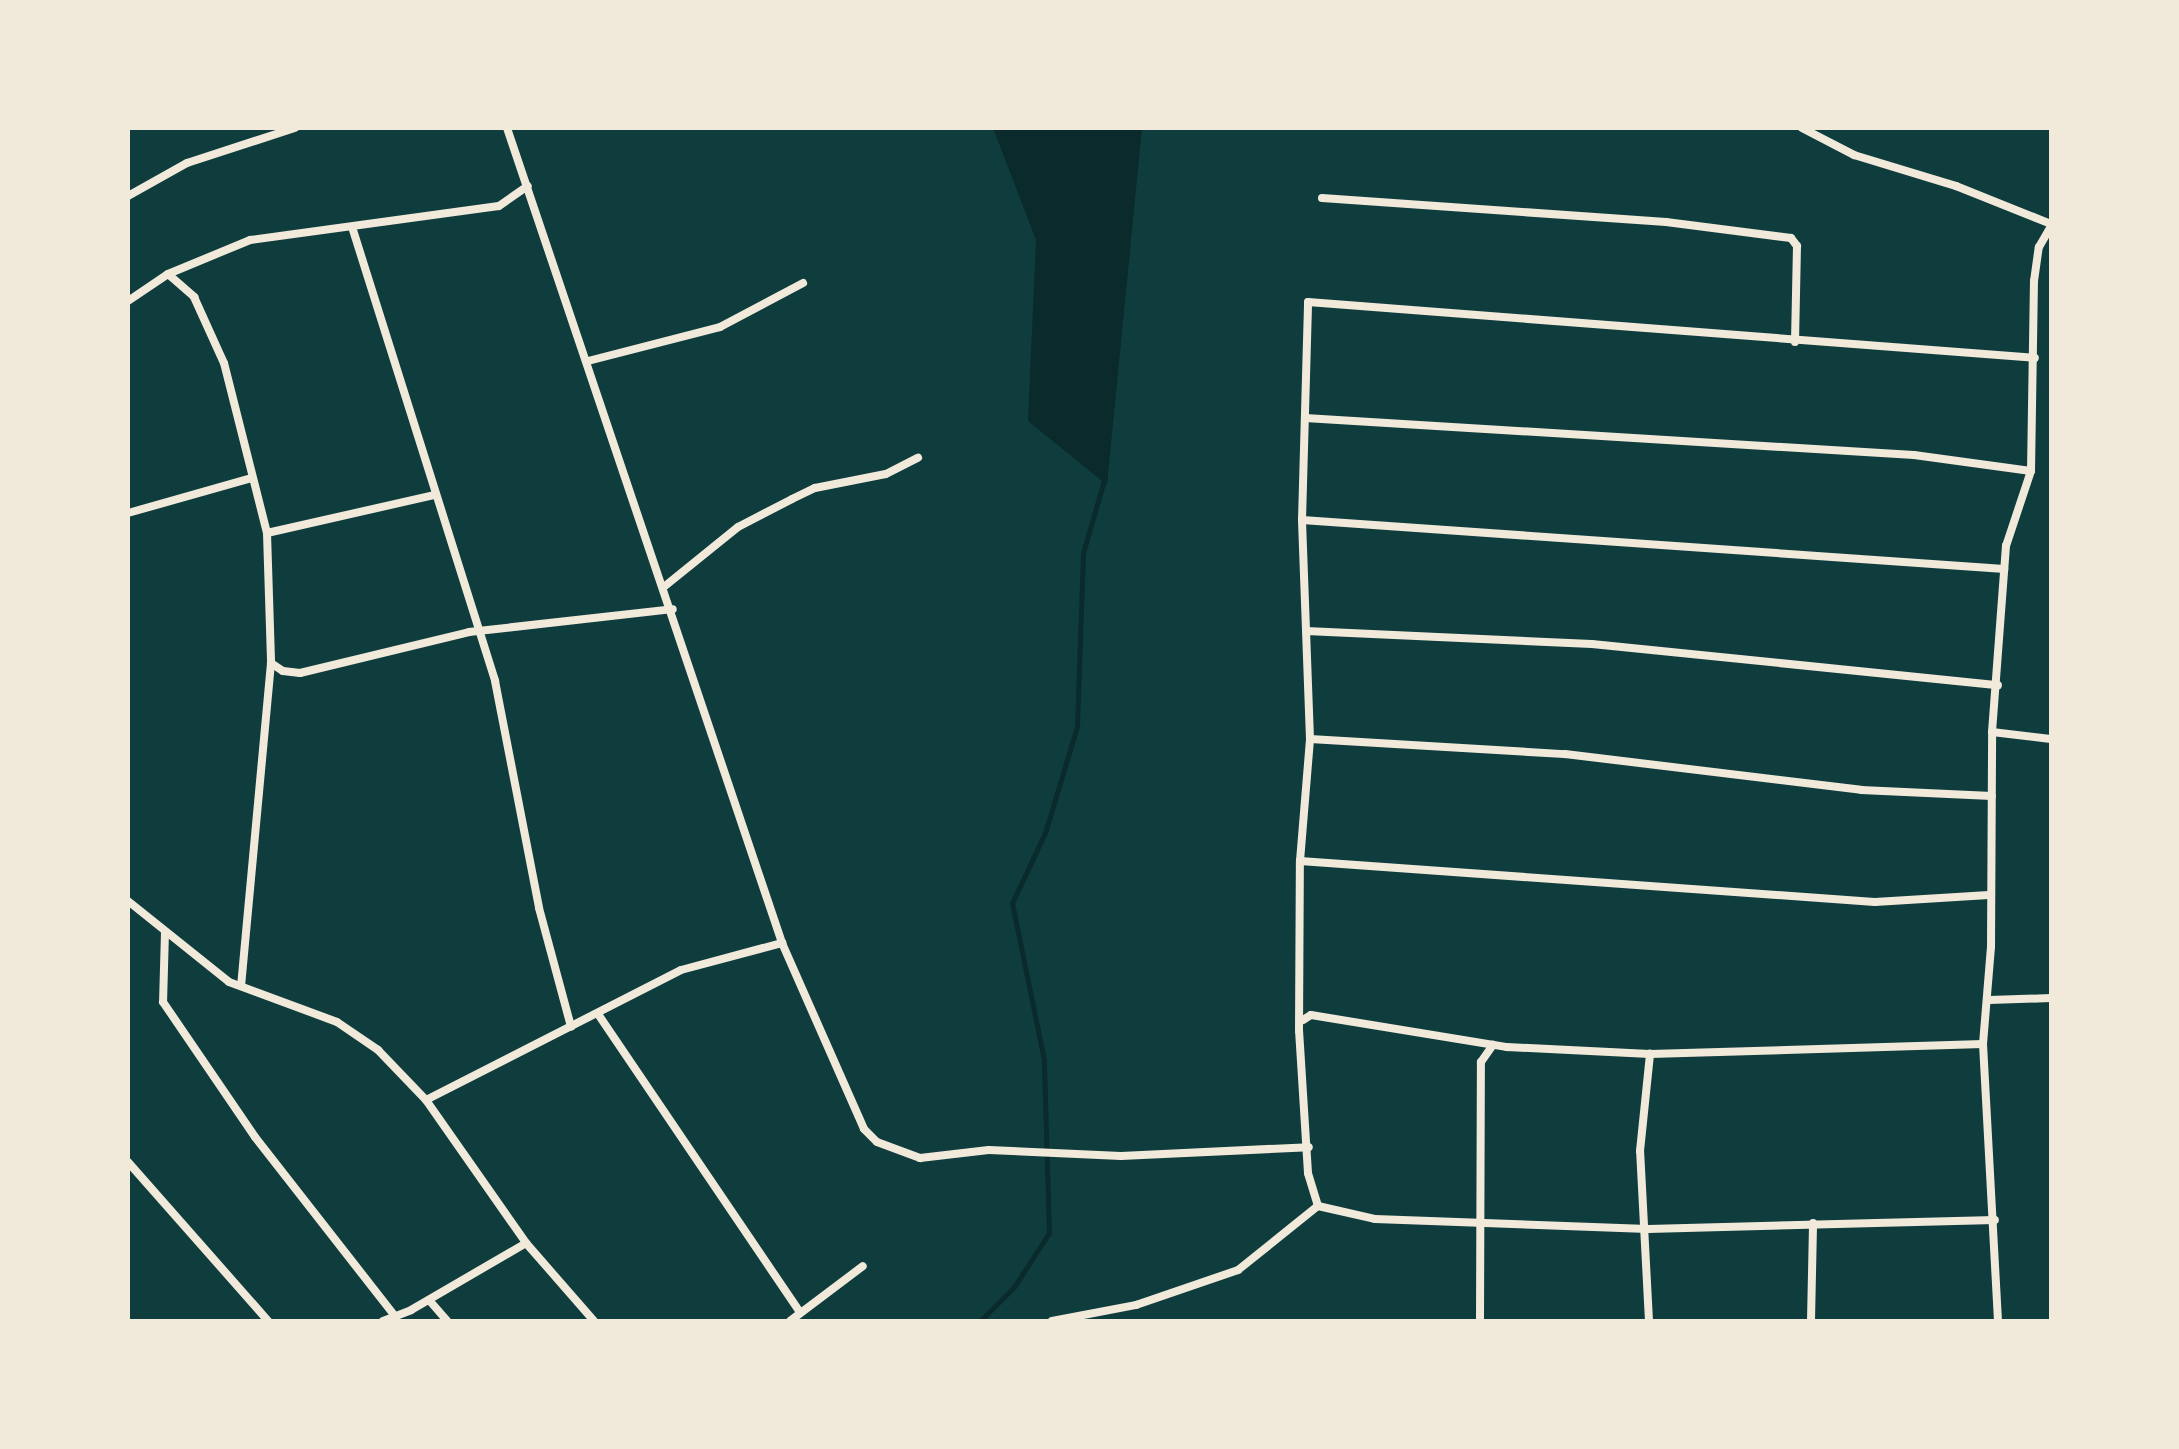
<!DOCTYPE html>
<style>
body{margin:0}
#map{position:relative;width:2179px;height:1449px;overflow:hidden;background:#0f3d3e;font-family:"Playfair Display",serif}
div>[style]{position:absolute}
.water>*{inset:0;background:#0a2a2b}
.stream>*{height:5px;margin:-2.5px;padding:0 2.5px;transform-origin:2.5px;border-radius:2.5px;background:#0a2a2b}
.minor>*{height:8px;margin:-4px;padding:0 4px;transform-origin:4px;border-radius:4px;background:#f1e9da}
span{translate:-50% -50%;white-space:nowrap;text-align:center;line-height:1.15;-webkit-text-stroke:7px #f1e9da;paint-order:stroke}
.frame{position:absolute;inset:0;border:130px solid #f1e9da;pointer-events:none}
</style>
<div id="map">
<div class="water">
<div style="clip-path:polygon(993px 128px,1142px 128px,1107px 485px,1028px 421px,1036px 240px)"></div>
</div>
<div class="stream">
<div style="left:980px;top:1321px;width:48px;rotate:-45deg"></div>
<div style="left:1014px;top:1287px;width:64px;rotate:-57.1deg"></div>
<div style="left:1049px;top:1233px;width:173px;rotate:-91.7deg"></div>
<div style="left:1044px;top:1060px;width:160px;rotate:-101.5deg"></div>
<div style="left:1012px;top:903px;width:77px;rotate:-64.8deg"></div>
<div style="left:1045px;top:833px;width:112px;rotate:-73.3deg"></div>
<div style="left:1077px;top:726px;width:173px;rotate:-88deg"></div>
<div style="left:1083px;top:553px;width:79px;rotate:-73.9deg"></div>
</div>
<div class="minor">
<div style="left:507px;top:128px;width:860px;rotate:71.35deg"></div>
<div style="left:782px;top:943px;width:203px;rotate:66.2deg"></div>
<div style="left:864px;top:1129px;width:18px;rotate:45deg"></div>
<div style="left:877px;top:1142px;width:46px;rotate:20.4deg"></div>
<div style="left:920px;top:1158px;width:69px;rotate:-6.6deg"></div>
<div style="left:989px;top:1150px;width:132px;rotate:2.6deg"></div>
<div style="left:1121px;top:1156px;width:188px;rotate:-2.7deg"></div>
<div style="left:1802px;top:128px;width:59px;rotate:27.4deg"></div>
<div style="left:1854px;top:155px;width:107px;rotate:16.9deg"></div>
<div style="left:1956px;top:186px;width:102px;rotate:21.8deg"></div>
<div style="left:128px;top:196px;width:68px;rotate:-29.2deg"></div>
<div style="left:187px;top:163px;width:114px;rotate:-18deg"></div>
<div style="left:1322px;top:198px;width:345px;rotate:4deg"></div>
<div style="left:1666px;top:222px;width:126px;rotate:7.3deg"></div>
<div style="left:1791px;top:238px;width:10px;rotate:53deg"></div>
<div style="left:1797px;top:246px;width:96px;rotate:91.2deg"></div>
<div style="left:353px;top:230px;width:473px;rotate:72.5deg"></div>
<div style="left:495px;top:681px;width:231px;rotate:79deg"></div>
<div style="left:539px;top:908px;width:123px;rotate:74.9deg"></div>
<div style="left:168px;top:274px;width:35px;rotate:41deg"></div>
<div style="left:194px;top:297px;width:72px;rotate:65.6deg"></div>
<div style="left:224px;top:363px;width:175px;rotate:75.8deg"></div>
<div style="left:267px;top:533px;width:130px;rotate:88.2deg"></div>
<div style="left:271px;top:663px;width:324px;rotate:95.3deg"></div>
<div style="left:128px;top:301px;width:48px;rotate:-34deg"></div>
<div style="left:168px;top:274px;width:89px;rotate:-22.5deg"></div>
<div style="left:250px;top:240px;width:251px;rotate:-7.8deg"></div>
<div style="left:499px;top:206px;width:35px;rotate:-35deg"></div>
<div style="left:588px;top:361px;width:136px;rotate:-14.4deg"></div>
<div style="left:720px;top:327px;width:94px;rotate:-27.9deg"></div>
<div style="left:1305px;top:418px;width:610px;rotate:3.48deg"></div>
<div style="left:1914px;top:455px;width:118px;rotate:7.8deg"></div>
<div style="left:128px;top:513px;width:129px;rotate:-15.8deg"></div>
<div style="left:1302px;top:520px;width:704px;rotate:3.99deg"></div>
<div style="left:267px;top:533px;width:171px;rotate:-12.8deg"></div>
<div style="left:665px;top:586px;width:94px;rotate:-38.9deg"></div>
<div style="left:738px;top:527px;width:61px;rotate:-27.4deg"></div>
<div style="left:792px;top:499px;width:25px;rotate:-26deg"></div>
<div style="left:815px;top:488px;width:72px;rotate:-11.2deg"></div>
<div style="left:886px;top:474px;width:36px;rotate:-27deg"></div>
<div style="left:1306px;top:631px;width:286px;rotate:2.6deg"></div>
<div style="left:1592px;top:644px;width:408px;rotate:5.8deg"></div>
<div style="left:271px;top:663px;width:14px;rotate:34deg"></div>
<div style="left:283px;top:671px;width:17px;rotate:7deg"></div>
<div style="left:300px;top:673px;width:174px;rotate:-13.6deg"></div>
<div style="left:469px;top:632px;width:205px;rotate:-6.4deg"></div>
<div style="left:1992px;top:732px;width:59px;rotate:6.8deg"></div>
<div style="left:1310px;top:739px;width:255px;rotate:3.4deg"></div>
<div style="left:1565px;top:754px;width:298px;rotate:6.9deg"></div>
<div style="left:1861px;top:790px;width:131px;rotate:2.6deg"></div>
<div style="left:1300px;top:861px;width:576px;rotate:4.08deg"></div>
<div style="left:1875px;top:902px;width:114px;rotate:-3.5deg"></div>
<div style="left:128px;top:901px;width:129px;rotate:38.7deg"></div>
<div style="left:229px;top:982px;width:115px;rotate:20.3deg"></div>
<div style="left:337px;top:1022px;width:50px;rotate:34.3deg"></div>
<div style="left:378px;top:1050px;width:69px;rotate:46.2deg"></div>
<div style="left:426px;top:1100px;width:174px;rotate:55deg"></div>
<div style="left:526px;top:1243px;width:103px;rotate:48.9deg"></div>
<div style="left:165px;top:932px;width:70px;rotate:91.6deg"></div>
<div style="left:163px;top:1002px;width:163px;rotate:55.7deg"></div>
<div style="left:255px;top:1137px;width:227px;rotate:52deg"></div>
<div style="left:1989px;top:1000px;width:62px;rotate:-1.8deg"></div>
<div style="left:598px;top:1014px;width:360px;rotate:55.9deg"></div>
<div style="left:1303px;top:1020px;width:9px;rotate:-32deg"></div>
<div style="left:1311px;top:1015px;width:199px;rotate:9.3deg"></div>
<div style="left:1507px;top:1047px;width:143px;rotate:2.8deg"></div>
<div style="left:1650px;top:1054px;width:333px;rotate:-1.7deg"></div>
<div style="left:426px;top:1100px;width:286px;rotate:-27deg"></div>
<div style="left:681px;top:970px;width:105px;rotate:-15deg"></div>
<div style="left:128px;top:1162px;width:212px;rotate:48.6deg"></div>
<div style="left:1318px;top:1206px;width:34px;rotate:-107deg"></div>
<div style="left:1308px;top:1173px;width:142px;rotate:-93.6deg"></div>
<div style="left:1299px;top:1031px;width:170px;rotate:-89.7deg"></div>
<div style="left:1300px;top:861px;width:122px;rotate:-85.3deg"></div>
<div style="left:1310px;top:739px;width:219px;rotate:-92.1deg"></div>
<div style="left:1302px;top:520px;width:218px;rotate:-88.4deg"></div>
<div style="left:1308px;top:302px;width:729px;rotate:4.4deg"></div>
<div style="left:429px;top:1300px;width:28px;rotate:49deg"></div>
<div style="left:383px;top:1321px;width:30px;rotate:-21deg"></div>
<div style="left:411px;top:1310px;width:133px;rotate:-30.2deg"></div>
<div style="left:790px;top:1321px;width:91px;rotate:-37deg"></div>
<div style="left:1052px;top:1321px;width:86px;rotate:-10.8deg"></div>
<div style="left:1136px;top:1305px;width:108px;rotate:-18.9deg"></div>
<div style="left:1238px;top:1270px;width:102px;rotate:-38.7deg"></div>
<div style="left:1318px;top:1206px;width:58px;rotate:12.8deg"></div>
<div style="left:1375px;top:1219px;width:273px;rotate:2.1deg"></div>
<div style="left:1648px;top:1229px;width:347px;rotate:-1.5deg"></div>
<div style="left:1480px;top:1321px;width:259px;rotate:-89.8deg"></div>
<div style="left:1481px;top:1062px;width:21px;rotate:-55deg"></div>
<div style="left:1649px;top:1321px;width:170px;rotate:-93deg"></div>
<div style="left:1640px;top:1151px;width:98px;rotate:-84.1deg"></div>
<div style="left:1811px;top:1321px;width:98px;rotate:-88.8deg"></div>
<div style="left:1998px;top:1321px;width:277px;rotate:-93.1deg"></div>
<div style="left:1983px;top:1044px;width:97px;rotate:-85.3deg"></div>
<div style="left:1991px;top:947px;width:215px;rotate:-89.7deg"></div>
<div style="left:1992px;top:732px;width:187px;rotate:-85.7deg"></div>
<div style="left:2006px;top:546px;width:79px;rotate:-71.6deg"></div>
<div style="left:2031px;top:471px;width:190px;rotate:-89.1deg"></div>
<div style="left:2034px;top:281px;width:34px;rotate:-82deg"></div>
<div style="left:2039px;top:247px;width:24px;rotate:-60deg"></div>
</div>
<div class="frame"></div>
</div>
